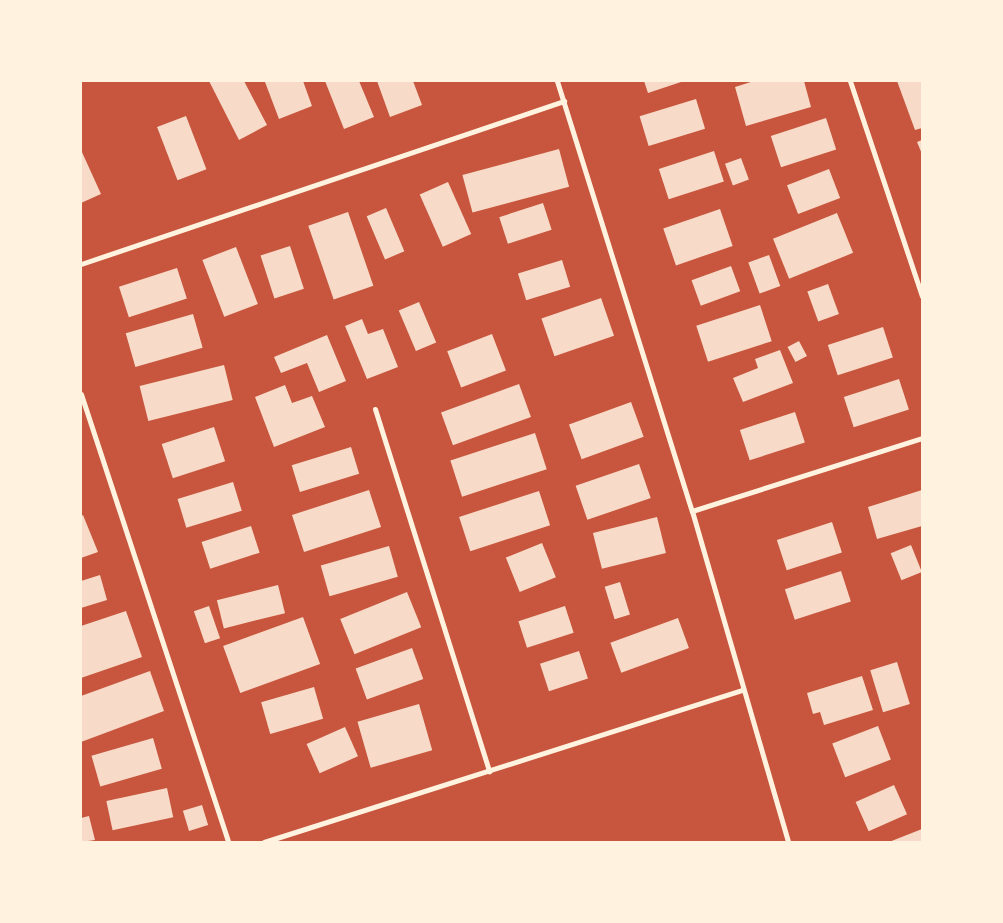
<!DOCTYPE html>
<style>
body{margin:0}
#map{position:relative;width:1003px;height:923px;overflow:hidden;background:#c8553d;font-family:Manrope,sans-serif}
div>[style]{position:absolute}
.building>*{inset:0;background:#f7dbc8;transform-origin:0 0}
.minor>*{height:5px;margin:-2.5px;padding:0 2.5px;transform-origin:2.5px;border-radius:2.5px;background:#fff3e0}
span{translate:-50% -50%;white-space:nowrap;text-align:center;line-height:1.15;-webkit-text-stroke:5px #fff3e0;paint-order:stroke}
.frame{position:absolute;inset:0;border:82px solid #fff3e0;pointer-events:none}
</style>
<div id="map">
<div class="building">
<div style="clip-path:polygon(209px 81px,244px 81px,267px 125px,239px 140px)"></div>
<div style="clip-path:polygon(303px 81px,312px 106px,279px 119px,265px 82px)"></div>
<div style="clip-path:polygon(325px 81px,359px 81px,374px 117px,344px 129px)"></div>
<div style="clip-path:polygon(377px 81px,413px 81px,422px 105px,390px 117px)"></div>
<div style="clip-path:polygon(644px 81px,681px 81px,681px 82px,648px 93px)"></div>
<div style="clip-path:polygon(754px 81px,804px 81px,811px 107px,746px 126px,735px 87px)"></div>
<div style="clip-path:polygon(897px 81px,922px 81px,922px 128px,915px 130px)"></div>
<div style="left:696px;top:99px;width:31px;height:59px;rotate:73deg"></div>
<div style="left:186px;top:116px;width:57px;height:31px;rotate:69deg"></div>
<div style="left:826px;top:118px;width:33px;height:58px;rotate:72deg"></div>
<div style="clip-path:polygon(922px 140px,922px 154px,917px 142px)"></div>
<div style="left:559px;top:149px;width:39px;height:100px;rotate:75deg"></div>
<div style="clip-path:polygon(81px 150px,101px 194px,81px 203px)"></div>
<div style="left:714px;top:151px;width:32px;height:58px;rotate:72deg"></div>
<div style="left:741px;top:158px;width:23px;height:17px;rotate:70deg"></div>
<div style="left:829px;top:169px;width:31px;height:45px;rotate:69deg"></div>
<div style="left:448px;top:182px;width:57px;height:31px;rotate:66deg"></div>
<div style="left:543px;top:203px;width:28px;height:46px;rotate:72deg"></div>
<div style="left:386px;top:208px;width:47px;height:21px;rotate:67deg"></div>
<div style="left:720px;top:209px;width:39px;height:60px;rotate:71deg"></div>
<div style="left:348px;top:212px;width:78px;height:42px;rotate:71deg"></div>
<div style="left:837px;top:213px;width:43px;height:69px;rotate:68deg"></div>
<div style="left:290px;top:246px;width:45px;height:31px;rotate:72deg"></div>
<div style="left:236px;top:247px;width:61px;height:36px;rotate:69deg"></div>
<div style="left:769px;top:255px;width:33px;height:22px;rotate:70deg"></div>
<div style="left:562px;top:260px;width:28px;height:46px;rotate:73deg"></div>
<div style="left:731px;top:266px;width:27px;height:42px;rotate:70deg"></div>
<div style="left:177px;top:268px;width:32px;height:61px;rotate:72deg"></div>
<div style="left:828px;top:284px;width:32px;height:22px;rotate:70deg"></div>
<div style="left:601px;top:298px;width:40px;height:63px;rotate:71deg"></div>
<div style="left:419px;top:302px;width:44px;height:22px;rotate:67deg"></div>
<div style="left:760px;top:305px;width:38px;height:67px;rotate:72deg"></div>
<div style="left:193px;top:314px;width:35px;height:70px;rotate:74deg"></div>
<div style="clip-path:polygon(362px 319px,368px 334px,383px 329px,398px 367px,367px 379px,345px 326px)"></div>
<div style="left:883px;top:327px;width:32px;height:58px;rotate:72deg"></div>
<div style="left:492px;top:334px;width:39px;height:48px;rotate:69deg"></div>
<div style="clip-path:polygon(327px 335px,346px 381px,319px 392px,307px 363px,281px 373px,274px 357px)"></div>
<div style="left:799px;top:341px;width:17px;height:13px;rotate:62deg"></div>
<div style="clip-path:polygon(780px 350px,793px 383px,743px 402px,733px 378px,758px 368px,755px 359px)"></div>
<div style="left:224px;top:365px;width:36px;height:87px;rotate:76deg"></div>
<div style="left:899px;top:379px;width:32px;height:58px;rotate:72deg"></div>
<div style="left:519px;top:384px;width:35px;height:83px;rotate:70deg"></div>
<div style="clip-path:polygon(285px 385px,292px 403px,312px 396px,325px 427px,274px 447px,255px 397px)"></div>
<div style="left:631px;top:402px;width:37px;height:66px;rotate:70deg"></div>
<div style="left:795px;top:412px;width:32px;height:58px;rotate:72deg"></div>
<div style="left:214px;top:427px;width:36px;height:55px;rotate:72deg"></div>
<div style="left:535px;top:433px;width:38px;height:89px;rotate:72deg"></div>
<div style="left:351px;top:447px;width:28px;height:62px;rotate:73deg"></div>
<div style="left:639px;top:464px;width:36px;height:67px;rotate:71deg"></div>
<div style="left:233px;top:482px;width:30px;height:58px;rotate:73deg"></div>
<div style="left:369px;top:490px;width:39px;height:81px;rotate:72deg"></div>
<div style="clip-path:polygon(922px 490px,922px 526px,877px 539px,868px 507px)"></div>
<div style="left:539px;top:491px;width:36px;height:84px;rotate:72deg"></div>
<div style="clip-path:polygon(83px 515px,98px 552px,81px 558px,81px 516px)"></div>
<div style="left:657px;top:517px;width:37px;height:66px;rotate:76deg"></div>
<div style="left:832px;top:522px;width:32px;height:58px;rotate:72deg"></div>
<div style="left:251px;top:526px;width:28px;height:52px;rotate:72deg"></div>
<div style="left:542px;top:543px;width:37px;height:39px;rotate:68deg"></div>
<div style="left:911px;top:545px;width:29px;height:22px;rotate:68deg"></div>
<div style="left:389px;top:546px;width:32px;height:71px;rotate:74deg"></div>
<div style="left:841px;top:571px;width:32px;height:59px;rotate:72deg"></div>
<div style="clip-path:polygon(100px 575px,107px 600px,81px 608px,81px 581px)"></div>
<div style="left:620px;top:582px;width:34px;height:16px;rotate:73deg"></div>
<div style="left:278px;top:585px;width:29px;height:63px;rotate:76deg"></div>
<div style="left:407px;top:592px;width:38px;height:72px;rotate:68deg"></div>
<div style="left:209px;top:606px;width:34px;height:16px;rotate:71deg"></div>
<div style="left:565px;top:606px;width:28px;height:49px;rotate:72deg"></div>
<div style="clip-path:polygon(126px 611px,142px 657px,81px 678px,81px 626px)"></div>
<div style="left:303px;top:617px;width:50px;height:85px;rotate:70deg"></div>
<div style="left:678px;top:618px;width:32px;height:72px;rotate:70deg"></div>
<div style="left:412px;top:648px;width:33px;height:60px;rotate:70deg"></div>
<div style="left:579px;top:651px;width:29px;height:41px;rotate:72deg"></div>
<div style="left:897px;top:662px;width:44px;height:28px;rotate:73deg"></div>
<div style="clip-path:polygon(150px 671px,164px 711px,81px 742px,81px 696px)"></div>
<div style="clip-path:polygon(862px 676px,873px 710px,824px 725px,820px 712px,813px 714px,807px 693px)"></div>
<div style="left:314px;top:687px;width:33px;height:55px;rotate:74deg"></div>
<div style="left:419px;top:704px;width:48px;height:64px;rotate:74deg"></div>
<div style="left:878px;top:726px;width:36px;height:49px;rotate:69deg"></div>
<div style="left:345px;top:727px;width:32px;height:42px;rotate:66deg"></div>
<div style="left:153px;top:738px;width:32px;height:64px;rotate:74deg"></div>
<div style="left:894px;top:785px;width:32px;height:42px;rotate:66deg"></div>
<div style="left:167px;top:788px;width:30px;height:62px;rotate:78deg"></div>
<div style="left:202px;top:805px;width:21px;height:20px;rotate:73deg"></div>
<div style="clip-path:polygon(89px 816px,95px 840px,81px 842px,81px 818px)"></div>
<div style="clip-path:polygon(922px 829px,922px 842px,889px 842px)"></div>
</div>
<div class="minor">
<div style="left:557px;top:81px;width:451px;rotate:72.6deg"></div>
<div style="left:692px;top:511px;width:345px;rotate:73.8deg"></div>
<div style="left:850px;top:81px;width:227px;rotate:71.5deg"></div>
<div style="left:81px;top:264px;width:510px;rotate:-18.65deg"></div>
<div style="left:81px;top:394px;width:472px;rotate:71.8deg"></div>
<div style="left:375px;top:409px;width:380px;rotate:72.5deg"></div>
<div style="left:692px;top:511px;width:241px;rotate:-17.6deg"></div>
<div style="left:264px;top:842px;width:502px;rotate:-17.64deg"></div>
</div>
<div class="frame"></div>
</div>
